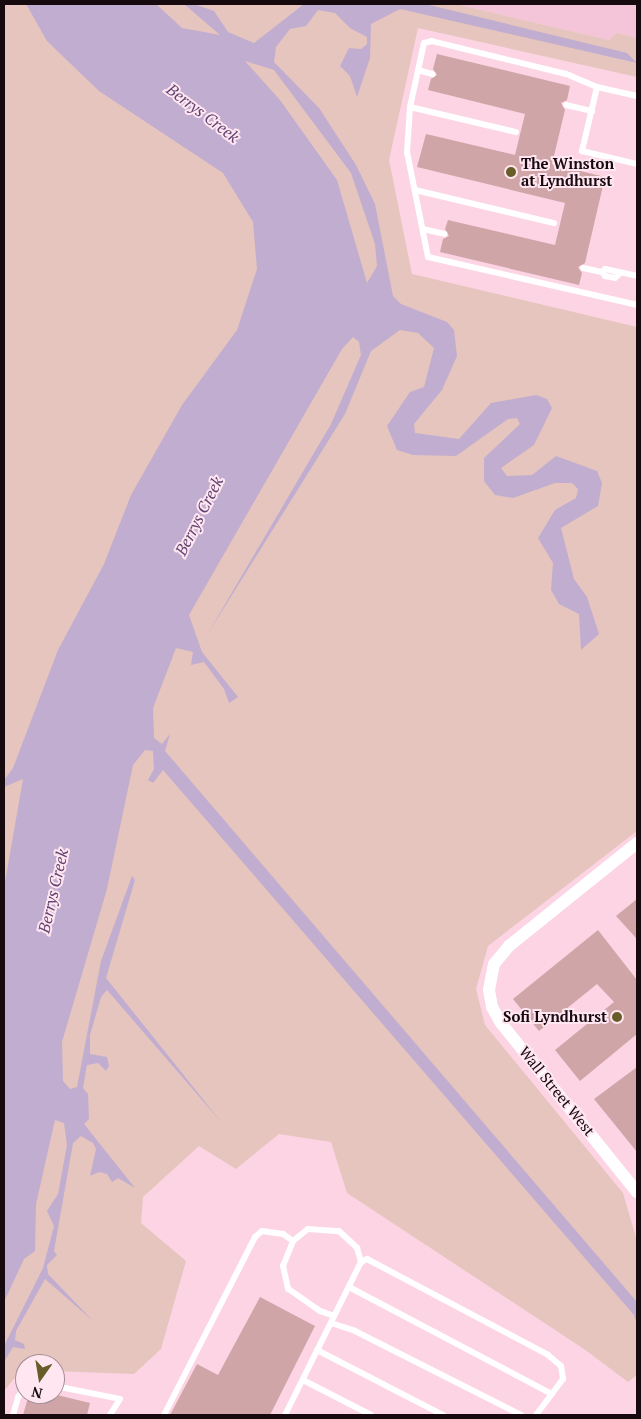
<!DOCTYPE html>
<style>
body{margin:0}
#map{position:relative;width:641px;height:1419px;overflow:hidden;background:#fcd4e4;font-family:"PT Serif",serif}
div>[style]{position:absolute}
.built>*{inset:0;background:#f4c4d8}
.green>*{inset:0;background:#e5c5bd}
.water>*{inset:0;background:#c1add0}
.building>*{inset:0;background:#cfa5a8}
.lane>*{height:6px;margin:-3px;padding:0 3px;transform-origin:3px;border-radius:3px;background:#fff}
.street>*{height:12px;margin:-6px;padding:0 6px;transform-origin:6px;border-radius:6px;background:#fff}
.dots>*{width:14px;height:14px;translate:-50% -50%;box-sizing:border-box;border:2px solid #ffe6f0;border-radius:50%}
span{translate:-50% -50%;white-space:nowrap;text-align:center;line-height:1.15;-webkit-text-stroke:4px #ffe6f0;paint-order:stroke}
.poi-label{font-size:15px;color:#160a0f;font-weight:700}
.left{translate:0 -50%;text-align:left}
.right{translate:-100% -50%;text-align:right}
.street-label{font-size:15px;color:#160a0f}
.water-label{font-size:16px;color:#5e4272;font-style:italic}
.frame{position:absolute;inset:0;border:5px solid #160a0f;pointer-events:none}
.north{position:absolute;left:15px;top:1354px;width:50px;height:50px;box-sizing:border-box;background:#ffe6f0;border:1px solid #a28e96;border-radius:50%;rotate:193deg;font-size:14px;font-weight:700;line-height:20px;text-align:center;color:#160a0f}
.north::after{content:'';display:block;margin:auto;width:18px;height:22px;background:#685d29;clip-path:polygon(50% 0,100% 100%,50% 72%,0 100%)}
</style>
<div id="map">
<div class="built">
<div style="clip-path:polygon(455px 4px,637px 4px,637px 38px,617px 33px,609px 40px)"></div>
</div>
<div class="green">
<div style="clip-path:polygon(4px 4px,455px 4px,609px 40px,617px 33px,637px 38px,637px 77px,418px 28px,389px 160px,412px 274px,637px 327px,637px 831px,488px 946px,476px 989px,485px 1025px,623px 1193px,637px 1241px,637px 1375px,628px 1382px,584px 1349px,347px 1193px,331px 1142px,279px 1134px,236px 1169px,199px 1146px,143px 1197px,141px 1223px,186px 1261px,161px 1349px,134px 1374px,55px 1371px,55px 1364px,25px 1364px,25px 1370px,21px 1370px,4px 1391px)"></div>
</div>
<div class="water">
<div style="clip-path:polygon(evenodd,26px 4px,156px 4px,182px 28px,220px 35px,184px 4px,194px 4px,214px 11px,228px 32px,254px 43px,304px 4px,425px 4px,627px 53px,637px 63px,400px 9px,371px 24px,370px 58px,357px 97px,350px 76px,340px 66px,349px 48px,361px 49px,367px 44px,367px 37px,350px 28px,335px 13px,318px 10px,306px 26px,290px 29px,276px 47px,274px 62px,319px 108px,356px 165px,375px 204px,393px 296px,401px 304px,447px 322px,454px 330px,457px 356px,442px 390px,414px 424px,415px 433px,459px 439px,491px 403px,536px 395px,547px 399px,552px 408px,534px 445px,501px 468px,507px 476px,532px 475px,556px 456px,597px 471px,602px 483px,598px 506px,561px 528px,574px 579px,587px 597px,599px 634px,581px 650px,579px 614px,559px 604px,551px 590px,553px 563px,538px 538px,555px 510px,576px 498px,578px 489px,572px 483px,555px 483px,513px 498px,495px 495px,484px 481px,484px 458px,520px 424px,517px 418px,508px 419px,456px 456px,413px 455px,397px 450px,387px 426px,410px 392px,424px 387px,434px 348px,418px 333px,400px 330px,371px 351px,345px 414px,207px 635px,331px 424px,361px 355px,359px 342px,353px 337px,342px 349px,189px 615px,202px 652px,238px 697px,229px 703px,224px 689px,204px 662px,191px 665px,193px 652px,176px 648px,153px 708px,154px 738px,162px 744px,170px 734px,165px 751px,637px 1302px,637px 1325px,634px 1315px,163px 770px,153px 783px,148px 780px,154px 769px,153px 751px,145px 750px,133px 765px,107px 889px,62px 1042px,63px 1081px,70px 1089px,77px 1087px,101px 961px,132px 876px,135px 880px,106px 978px,222px 1123px,107px 990px,101px 997px,90px 1035px,90px 1054px,107px 1057px,109px 1066px,106px 1071px,98px 1063px,87px 1065px,83px 1088px,88px 1094px,89px 1119px,84px 1124px,135px 1188px,118px 1178px,112px 1182px,107px 1174px,99px 1172px,90px 1176px,96px 1149px,93px 1143px,81px 1136px,73px 1143px,54px 1251px,57px 1255px,47px 1265px,48px 1274px,92px 1320px,45px 1279px,16px 1331px,15px 1340px,24px 1344px,25px 1349px,13px 1347px,4px 1362px,4px 1346px,43px 1268px,54px 1226px,47px 1211px,58px 1194px,67px 1145px,64px 1123px,55px 1120px,36px 1204px,35px 1251px,24px 1259px,4px 1302px,4px 888px,23px 779px,4px 787px,4px 780px,13px 768px,58px 650px,104px 564px,131px 495px,182px 405px,237px 330px,257px 269px,253px 222px,223px 173px,99px 91px,47px 41px,26px 4px,245px 61px,274px 70px,351px 173px,375px 244px,377px 266px,367px 283px,337px 180px,280px 100px,245px 61px)"></div>
</div>
<div class="building">
<div style="clip-path:polygon(437px 54px,570px 86px,567px 100px,561px 103px,565px 110px,552px 164px,605px 177px,585px 263px,578px 267px,582px 273px,579px 285px,440px 252px,443px 239px,449px 236px,445px 229px,448px 220px,555px 245px,565px 203px,417px 167px,426px 134px,515px 155px,525px 114px,428px 90px,431px 79px,437px 75px,433px 69px)"></div>
<div style="clip-path:polygon(637px 899px,637px 939px,616px 916px)"></div>
<div style="clip-path:polygon(598px 930px,637px 980px,637px 1034px,580px 1081px,555px 1050px,614px 1002px,597px 984px,539px 1031px,513px 999px)"></div>
<div style="clip-path:polygon(637px 1067px,637px 1152px,594px 1099px)"></div>
<div style="clip-path:polygon(260px 1297px,315px 1326px,270px 1415px,170px 1415px,197px 1364px,218px 1375px)"></div>
<div style="clip-path:polygon(29px 1394px,53px 1394px,90px 1403px,87px 1415px,23px 1415px)"></div>
</div>
<div class="lane">
<div style="left:418px;top:70px;width:15px;rotate:16deg"></div>
<div style="left:597px;top:87px;width:66px;rotate:103.2deg"></div>
<div style="left:582px;top:151px;width:57px;rotate:13.3deg"></div>
<div style="left:637px;top:96px;width:41px;rotate:-167.3deg"></div>
<div style="left:597px;top:87px;width:34px;rotate:-157deg"></div>
<div style="left:566px;top:74px;width:138px;rotate:-166.2deg"></div>
<div style="left:432px;top:41px;width:8px;rotate:166deg"></div>
<div style="left:424px;top:43px;width:66px;rotate:102.3deg"></div>
<div style="left:410px;top:107px;width:45px;rotate:93.8deg"></div>
<div style="left:407px;top:152px;width:107px;rotate:78.7deg"></div>
<div style="left:428px;top:257px;width:214px;rotate:12.9deg"></div>
<div style="left:566px;top:105px;width:27px;rotate:13deg"></div>
<div style="left:410px;top:107px;width:109px;rotate:13.3deg"></div>
<div style="left:415px;top:190px;width:143px;rotate:13.4deg"></div>
<div style="left:423px;top:229px;width:22px;rotate:13deg"></div>
<div style="left:583px;top:268px;width:19px;rotate:12deg"></div>
<div style="left:602px;top:272px;width:5px;rotate:53deg"></div>
<div style="left:605px;top:276px;width:10px;rotate:11deg"></div>
<div style="left:615px;top:278px;width:6px;rotate:-45deg"></div>
<div style="left:602px;top:272px;width:4px;rotate:-45deg"></div>
<div style="left:605px;top:269px;width:33px;rotate:12deg"></div>
<div style="left:349px;top:1287px;width:229px;rotate:27.8deg"></div>
<div style="left:334px;top:1316px;width:15px;rotate:-160deg"></div>
<div style="left:320px;top:1311px;width:39px;rotate:-145deg"></div>
<div style="left:288px;top:1289px;width:24px;rotate:-102deg"></div>
<div style="left:283px;top:1266px;width:27px;rotate:-68deg"></div>
<div style="left:293px;top:1241px;width:19px;rotate:-39deg"></div>
<div style="left:308px;top:1229px;width:31px;rotate:4deg"></div>
<div style="left:339px;top:1231px;width:25px;rotate:43deg"></div>
<div style="left:357px;top:1248px;width:15px;rotate:74deg"></div>
<div style="left:331px;top:1323px;width:25px;rotate:18deg"></div>
<div style="left:355px;top:1331px;width:186px;rotate:26.8deg"></div>
<div style="left:317px;top:1350px;width:142px;rotate:27.3deg"></div>
<div style="left:303px;top:1380px;width:76px;rotate:27.2deg"></div>
<div style="left:55px;top:1386px;width:66px;rotate:11.3deg"></div>
<div style="left:120px;top:1399px;width:19px;rotate:122deg"></div>
<div style="left:13px;top:1415px;width:19px;rotate:-74deg"></div>
<div style="left:18px;top:1397px;width:12px;rotate:-55deg"></div>
<div style="left:164px;top:1415px;width:200px;rotate:-62.9deg"></div>
<div style="left:255px;top:1237px;width:9px;rotate:-41deg"></div>
<div style="left:262px;top:1231px;width:21px;rotate:8deg"></div>
<div style="left:283px;top:1234px;width:12px;rotate:35deg"></div>
<div style="left:285px;top:1415px;width:171px;rotate:-63.6deg"></div>
<div style="left:361px;top:1262px;width:7px;rotate:-27deg"></div>
<div style="left:367px;top:1259px;width:205px;rotate:27.9deg"></div>
<div style="left:548px;top:1355px;width:17px;rotate:40deg"></div>
<div style="left:561px;top:1366px;width:13px;rotate:81deg"></div>
<div style="left:563px;top:1379px;width:45px;rotate:126.9deg"></div>
</div>
<div class="street">
<div style="left:637px;top:843px;width:164px;rotate:141.2deg"></div>
<div style="left:509px;top:946px;width:23px;rotate:130deg"></div>
<div style="left:494px;top:964px;width:26px;rotate:101deg"></div>
<div style="left:489px;top:990px;width:17px;rotate:80deg"></div>
<div style="left:492px;top:1007px;width:18px;rotate:61deg"></div>
<div style="left:501px;top:1023px;width:217px;rotate:51.2deg"></div>
</div>
<div class="dots">
<div style="left:511px;top:172px;background:#685d29"></div>
<div style="left:617px;top:1017px;background:#685d29"></div>
</div>
<div class="poi-label">
<span class="left" style="left:521px;top:172px">The Winston<br>at Lyndhurst</span>
<span class="right" style="left:607px;top:1017px">Sofi Lyndhurst</span>
</div>
<div class="street-label">
<span style="left:557px;top:1091px;rotate:51deg">Wall Street West</span>
</div>
<div class="water-label">
<span style="left:203px;top:113px;rotate:37deg">Berrys Creek</span>
<span style="left:199px;top:516px;rotate:-63deg">Berrys Creek</span>
<span style="left:53px;top:891px;rotate:-77deg">Berrys Creek</span>
</div>
<div class="frame"></div>
<div class="north">N</div>
</div>
